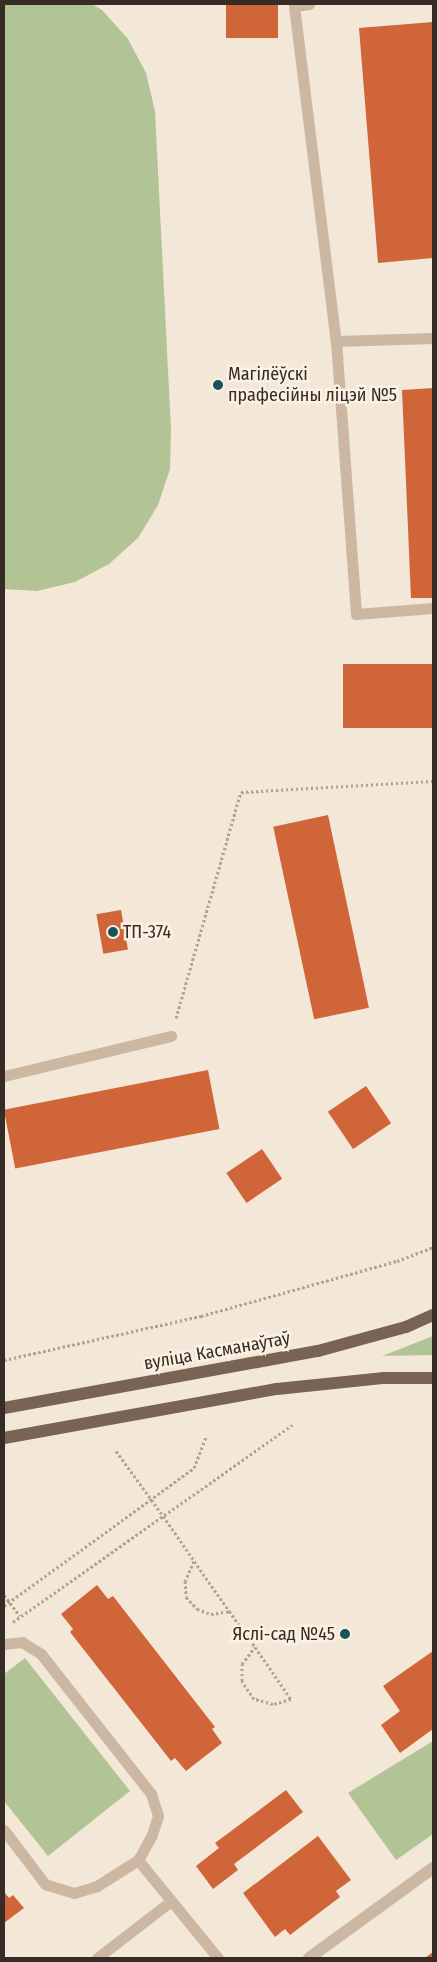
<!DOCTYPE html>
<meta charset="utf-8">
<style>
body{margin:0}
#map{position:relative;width:437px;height:1962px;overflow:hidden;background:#f3e7d7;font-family:"Fira Sans Condensed",sans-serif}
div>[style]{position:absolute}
.green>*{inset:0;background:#b2c396}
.building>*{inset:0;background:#cf6539;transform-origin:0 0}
.path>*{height:3px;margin-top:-1.5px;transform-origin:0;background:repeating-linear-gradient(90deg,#b7a18d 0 2.5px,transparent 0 5px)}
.service>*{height:11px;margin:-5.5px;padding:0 5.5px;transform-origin:5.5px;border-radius:5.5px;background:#cbb7a2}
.minor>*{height:12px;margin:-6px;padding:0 6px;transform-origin:6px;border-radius:6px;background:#cbb7a2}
.primary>*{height:12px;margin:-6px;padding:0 6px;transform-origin:6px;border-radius:6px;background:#796355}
.dots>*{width:14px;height:14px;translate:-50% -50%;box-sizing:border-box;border:2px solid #faf1e3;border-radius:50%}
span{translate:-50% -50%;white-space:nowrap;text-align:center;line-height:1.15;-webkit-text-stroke:5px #faf1e3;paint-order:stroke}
.poi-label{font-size:18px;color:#362b25}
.left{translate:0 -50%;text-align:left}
.right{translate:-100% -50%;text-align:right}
.street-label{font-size:18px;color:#362b25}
.frame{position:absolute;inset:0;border:5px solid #362b25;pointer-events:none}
</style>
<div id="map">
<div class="green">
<div style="clip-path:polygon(4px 4px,92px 4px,102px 10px,128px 39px,146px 73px,155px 111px,171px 430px,170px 469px,158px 505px,138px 538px,109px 564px,75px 582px,37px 591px,4px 589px)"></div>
<div style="clip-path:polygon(433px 1336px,433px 1355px,382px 1356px)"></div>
<div style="clip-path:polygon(25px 1658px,130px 1791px,48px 1856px,4px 1801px,4px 1674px)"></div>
<div style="clip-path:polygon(433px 1741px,433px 1834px,396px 1860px,348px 1793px)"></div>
</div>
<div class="building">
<div style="left:226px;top:4px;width:52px;height:34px"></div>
<div style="clip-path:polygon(433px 22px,433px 258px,378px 263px,359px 28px)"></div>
<div style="clip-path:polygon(433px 388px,433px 598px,411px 598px,402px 390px)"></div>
<div style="left:433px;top:664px;width:64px;height:90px;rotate:90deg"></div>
<div style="left:328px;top:815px;width:197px;height:56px;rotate:78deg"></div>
<div style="left:121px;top:910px;width:40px;height:25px;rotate:80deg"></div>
<div style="left:208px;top:1070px;width:60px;height:208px;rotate:79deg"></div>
<div style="left:366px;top:1086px;width:45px;height:46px;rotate:56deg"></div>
<div style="left:262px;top:1149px;width:36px;height:43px;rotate:56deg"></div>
<div style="clip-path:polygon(97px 1585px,108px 1599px,113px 1596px,215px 1727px,212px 1729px,222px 1743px,186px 1771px,175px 1758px,171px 1761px,70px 1632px,73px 1629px,61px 1614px)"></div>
<div style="clip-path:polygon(433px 1651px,433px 1729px,400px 1753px,381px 1725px,400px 1711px,383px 1686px)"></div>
<div style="clip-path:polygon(286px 1790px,303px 1812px,234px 1864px,238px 1870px,213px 1889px,196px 1866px,219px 1848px,215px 1843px)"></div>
<div style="clip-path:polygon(318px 1836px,351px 1880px,336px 1891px,340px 1897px,290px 1935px,285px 1929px,275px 1937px,243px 1893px)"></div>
<div style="clip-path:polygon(4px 1892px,9px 1898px,13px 1895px,24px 1908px,4px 1923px)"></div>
<div style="clip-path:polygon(433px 1952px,433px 1958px,425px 1958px)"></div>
</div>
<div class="path">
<div style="left:176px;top:1018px;width:235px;rotate:-74deg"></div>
<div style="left:241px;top:792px;width:192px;rotate:-3.3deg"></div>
<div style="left:4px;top:1360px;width:202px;rotate:-12.6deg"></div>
<div style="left:201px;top:1316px;width:204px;rotate:-15.7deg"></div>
<div style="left:397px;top:1261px;width:39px;rotate:-21deg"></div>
<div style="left:116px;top:1451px;width:80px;rotate:54.1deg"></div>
<div style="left:163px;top:1516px;width:116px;rotate:55.2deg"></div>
<div style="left:229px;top:1611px;width:44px;rotate:54.2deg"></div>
<div style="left:255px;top:1647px;width:63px;rotate:55.3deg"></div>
<div style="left:291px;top:1699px;width:19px;rotate:164deg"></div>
<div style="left:273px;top:1704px;width:20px;rotate:-165deg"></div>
<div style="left:254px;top:1699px;width:22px;rotate:-124deg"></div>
<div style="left:242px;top:1681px;width:17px;rotate:-90deg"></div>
<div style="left:242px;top:1664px;width:21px;rotate:-53deg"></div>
<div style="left:194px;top:1561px;width:22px;rotate:114deg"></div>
<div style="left:185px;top:1581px;width:16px;rotate:86deg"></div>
<div style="left:186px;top:1597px;width:16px;rotate:47deg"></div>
<div style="left:197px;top:1609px;width:15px;rotate:20deg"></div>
<div style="left:211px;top:1614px;width:18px;rotate:-9deg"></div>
<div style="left:4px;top:1595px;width:26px;rotate:53deg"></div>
<div style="left:4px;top:1606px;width:235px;rotate:-36deg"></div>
<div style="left:194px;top:1468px;width:33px;rotate:-69deg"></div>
<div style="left:13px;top:1622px;width:342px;rotate:-35.2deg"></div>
</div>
<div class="service">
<div style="left:309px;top:4px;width:15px;rotate:172deg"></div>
<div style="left:294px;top:6px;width:338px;rotate:82.9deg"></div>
<div style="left:336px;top:341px;width:274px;rotate:85.8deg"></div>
<div style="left:356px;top:614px;width:77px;rotate:-4.5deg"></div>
<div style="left:336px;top:341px;width:97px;rotate:-1.8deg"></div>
<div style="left:4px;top:1076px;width:172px;rotate:-13.5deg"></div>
<div style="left:4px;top:1644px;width:18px;rotate:-6deg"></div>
<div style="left:22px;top:1642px;width:22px;rotate:32deg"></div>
<div style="left:41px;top:1654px;width:178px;rotate:51.8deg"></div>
<div style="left:151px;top:1794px;width:23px;rotate:72deg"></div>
<div style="left:158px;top:1816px;width:20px;rotate:108deg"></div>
<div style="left:152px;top:1835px;width:29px;rotate:119deg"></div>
<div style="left:138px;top:1860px;width:49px;rotate:147.6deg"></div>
<div style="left:97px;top:1886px;width:24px;rotate:163deg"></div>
<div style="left:74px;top:1893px;width:30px;rotate:-163deg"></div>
<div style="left:45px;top:1884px;width:68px;rotate:-127.2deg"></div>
<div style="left:138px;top:1860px;width:127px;rotate:50.8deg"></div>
<div style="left:97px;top:1958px;width:93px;rotate:-37.6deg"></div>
</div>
<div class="minor">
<div style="left:309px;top:1958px;width:153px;rotate:-36deg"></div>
</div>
<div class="primary">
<div style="left:4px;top:1408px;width:319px;rotate:-10.3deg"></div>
<div style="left:318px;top:1351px;width:91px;rotate:-15.3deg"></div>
<div style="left:406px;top:1327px;width:30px;rotate:-24deg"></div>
<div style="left:4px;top:1438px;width:277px;rotate:-10.2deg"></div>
<div style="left:277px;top:1389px;width:108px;rotate:-5.9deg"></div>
<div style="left:384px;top:1378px;width:49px"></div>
</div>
<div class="dots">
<div style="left:218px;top:385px;background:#18525a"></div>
<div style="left:113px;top:932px;background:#18525a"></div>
<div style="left:345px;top:1634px;background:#18525a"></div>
</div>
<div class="poi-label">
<span class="left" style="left:228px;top:385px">Магілёўскі<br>прафесійны ліцэй №5</span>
<span class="left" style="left:123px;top:932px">ТП-374</span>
<span class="right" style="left:335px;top:1634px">Яслі-сад №45</span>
</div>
<div class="street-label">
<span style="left:217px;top:1351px;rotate:-10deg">вуліца Касманаўтаў</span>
</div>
<div class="frame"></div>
</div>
